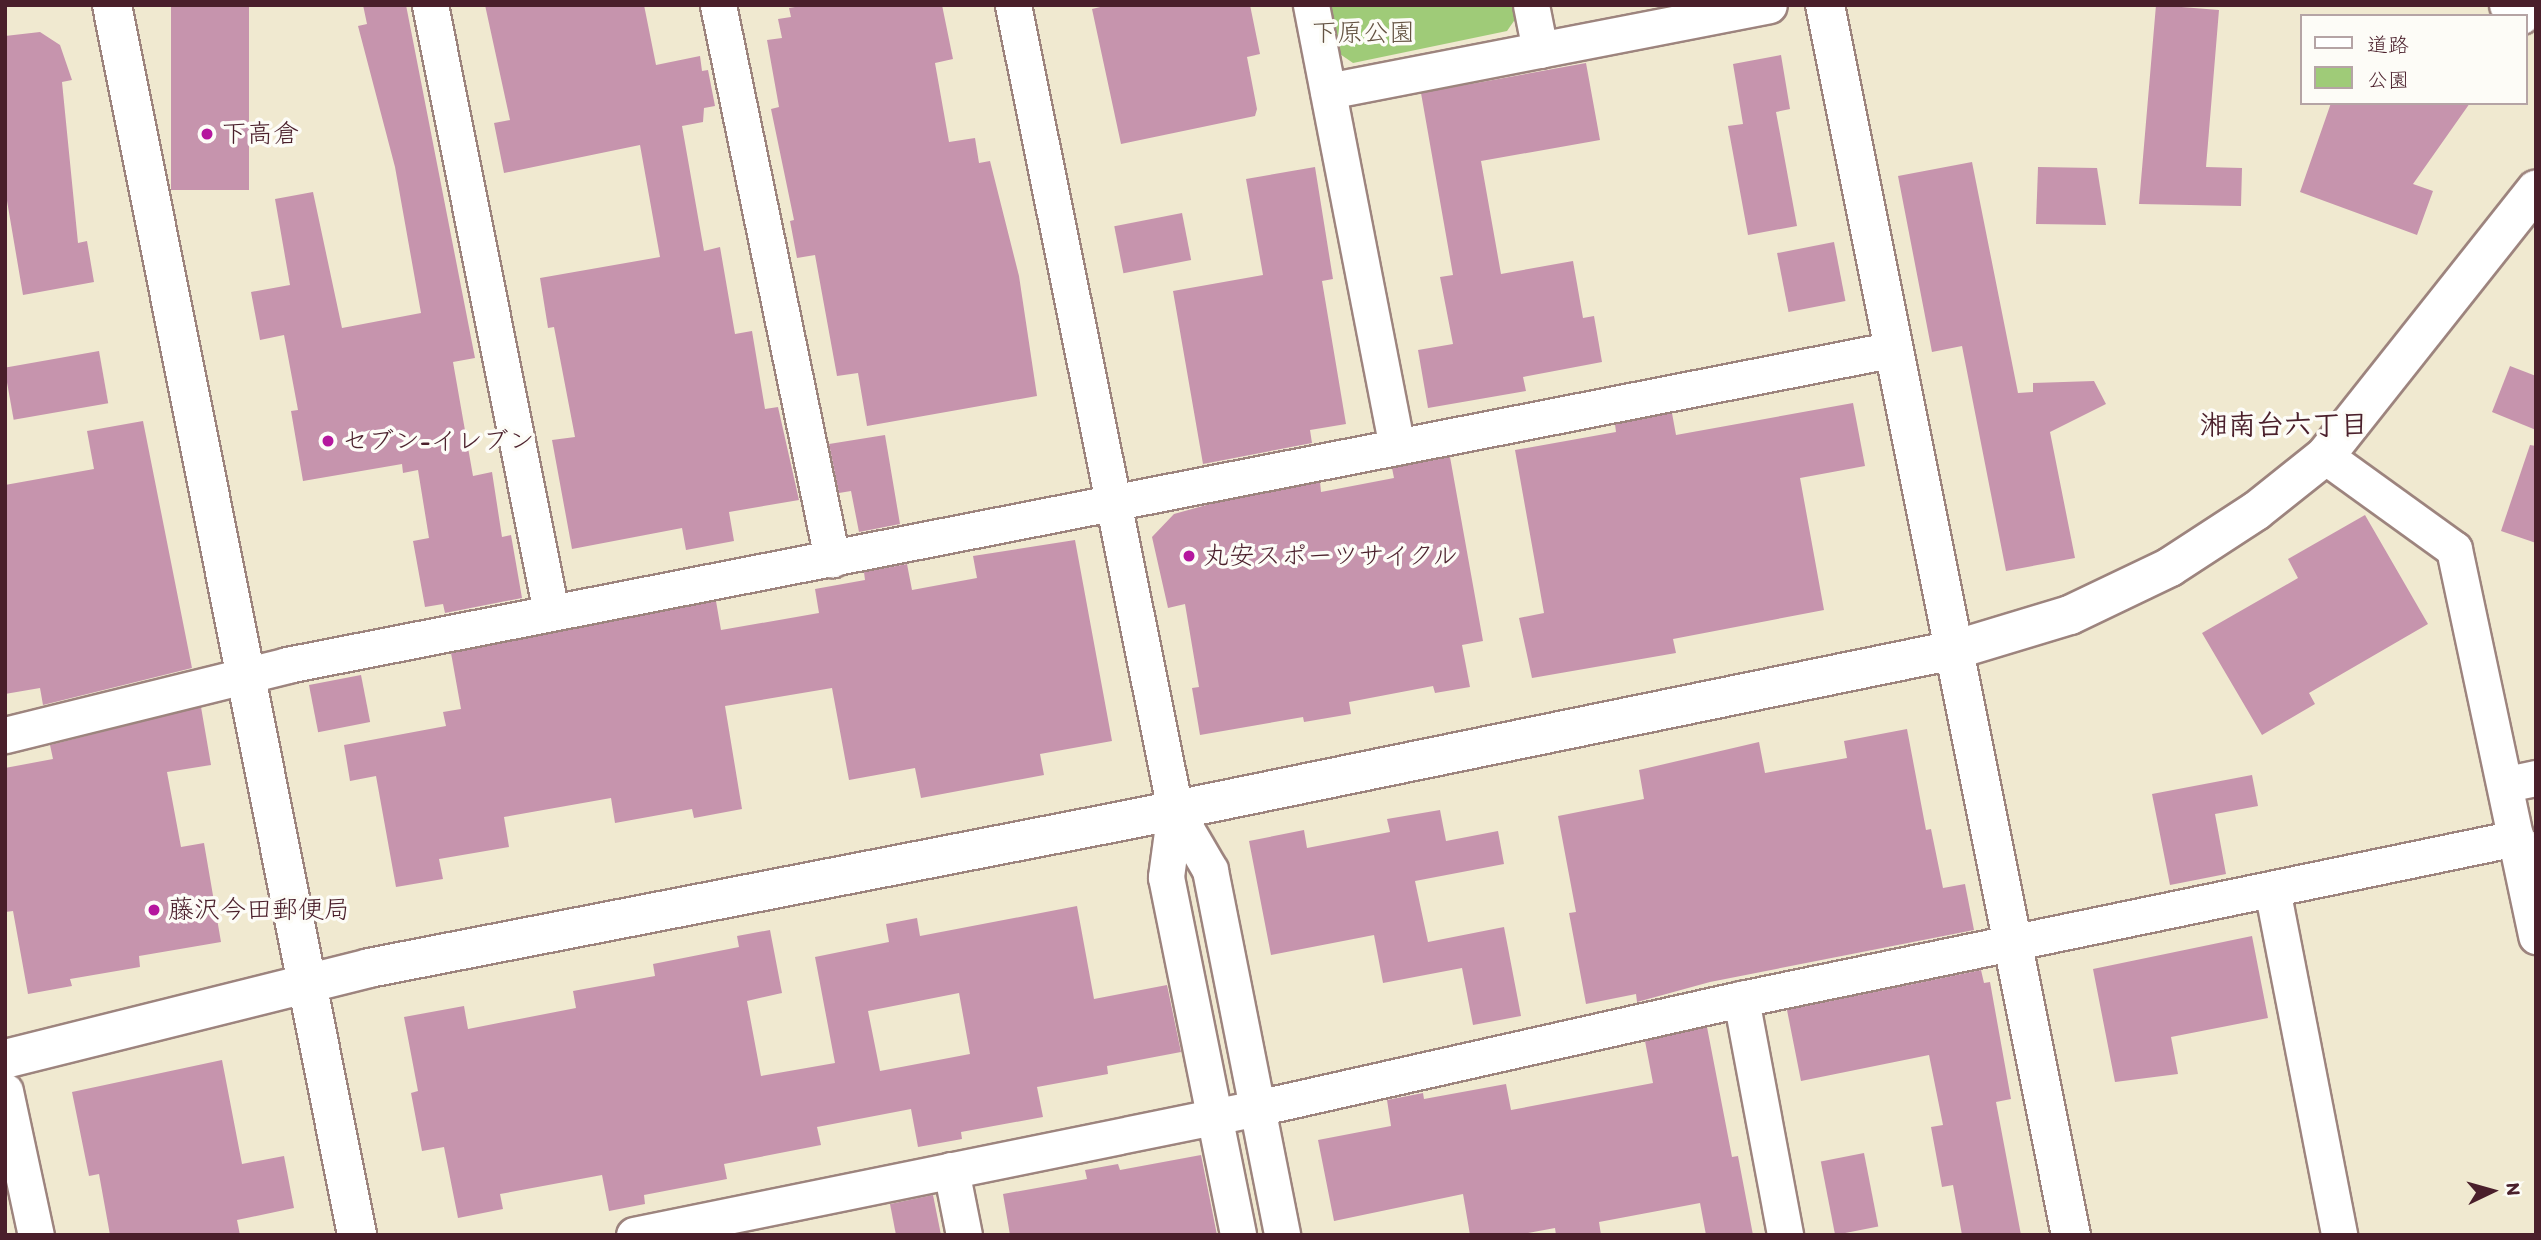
<!DOCTYPE html>
<meta charset="utf-8">
<style>
body{margin:0}
#map{position:relative;width:2541px;height:1240px;overflow:hidden;background:#f0e9d0;font-family:Itim,"Klee One",sans-serif}
div>[style]{position:absolute}
.green>*{inset:0;background:#9fcb78}
.building>*{inset:0;background:#c694ad;transform-origin:0 0}
.roads{filter:drop-shadow(2px 0 #9d847e) drop-shadow(-2px 0 #9d847e) drop-shadow(0 2px #9d847e) drop-shadow(0 -2px #9d847e)}
.minor>*{height:35px;margin:-17.5px;padding:0 17.5px;transform-origin:17.5px;border-radius:17.5px;background:#fff}
.tertiary>*{height:38px;margin:-19px;padding:0 19px;transform-origin:19px;border-radius:19px;background:#fff}
.dots>*{width:19px;height:19px;translate:-50% -50%;box-sizing:border-box;border:4px solid #fdfcf7;border-radius:50%}
span{translate:-50% -50%;white-space:nowrap;text-align:center;line-height:1.15;-webkit-text-stroke:7px #fdfcf7;paint-order:stroke}
.park-label{font-size:26px;color:#645342}
.poi-label{font-size:26px;color:#4a1f2b}
.left{translate:0 -50%;text-align:left}
.neighbourhood-label{font-size:28px;color:#4a1f2b;font-weight:700}
.frame{position:absolute;inset:0;border:7px solid #4a1f2b;pointer-events:none}
.legend{position:absolute;left:2300px;top:14px;width:228px;height:91px;box-sizing:border-box;background:#fdfcf7;border:2px solid #b5a4a5;margin:0;padding:9px 12px;list-style:none;font-size:21px;color:#4a1f2b}
.legend li{display:flex;align-items:center;gap:14px;height:35px}
.legend b{width:35px;border:2px solid #b5a4a5}
.north{position:absolute;left:2457px;top:1156px;width:70px;height:70px;-webkit-text-stroke:5px #fdfcf7;paint-order:stroke;rotate:85deg;font-size:19px;font-weight:700;line-height:28px;text-align:center;color:#4a1f2b}
.north::after{content:'';display:block;margin:auto;width:24px;height:32px;background:#4a1f2b;clip-path:polygon(50% 0,100% 100%,50% 72%,0 100%)}
</style>
<div id="map">
<div class="green">
<div style="clip-path:polygon(1330px 5px,1513px 5px,1516px 18px,1507px 31px,1353px 63px,1340px 54px)"></div>
</div>
<div class="building">
<div style="left:171px;top:5px;width:78px;height:185px"></div>
<div style="clip-path:polygon(363px 5px,406px 5px,475px 358px,453px 362px,473px 476px,492px 472px,502px 537px,511px 535px,522px 598px,445px 613px,443px 604px,425px 607px,413px 541px,429px 538px,418px 470px,403px 473px,402px 464px,303px 481px,291px 411px,298px 410px,284px 335px,260px 340px,251px 292px,290px 285px,275px 199px,313px 192px,342px 328px,421px 313px,395px 167px,358px 26px,367px 24px)"></div>
<div style="clip-path:polygon(485px 5px,644px 5px,656px 65px,700px 56px,702px 71px,708px 70px,715px 106px,704px 108px,703px 122px,682px 126px,704px 251px,720px 247px,735px 334px,752px 331px,765px 409px,778px 407px,799px 500px,729px 512px,734px 541px,686px 550px,682px 528px,572px 549px,552px 440px,575px 437px,554px 327px,548px 328px,540px 278px,660px 257px,640px 145px,504px 173px,494px 123px,510px 120px)"></div>
<div style="clip-path:polygon(807px 5px,942px 5px,953px 59px,935px 63px,949px 142px,975px 138px,979px 163px,990px 161px,1019px 276px,1037px 396px,867px 426px,858px 373px,837px 376px,815px 255px,797px 258px,790px 221px,794px 220px,771px 109px,779px 107px,767px 40px,782px 38px,778px 19px,791px 17px,789px 8px)"></div>
<div style="clip-path:polygon(1109px 5px,1250px 5px,1260px 54px,1247px 57px,1257px 109px,1255px 116px,1121px 144px,1092px 9px)"></div>
<div style="clip-path:polygon(2156px 5px,2219px 10px,2206px 167px,2242px 168px,2241px 206px,2139px 204px)"></div>
<div style="clip-path:polygon(40px 32px,60px 45px,72px 80px,62px 82px,78px 243px,87px 241px,94px 282px,23px 295px,5px 189px,5px 36px)"></div>
<div style="clip-path:polygon(1781px 55px,1790px 109px,1776px 112px,1797px 226px,1748px 235px,1728px 126px,1743px 124px,1733px 64px)"></div>
<div style="clip-path:polygon(1586px 63px,1600px 140px,1481px 161px,1501px 274px,1573px 261px,1583px 318px,1594px 316px,1602px 362px,1523px 377px,1526px 391px,1428px 408px,1418px 350px,1453px 344px,1440px 277px,1453px 275px,1421px 93px)"></div>
<div style="clip-path:polygon(2331px 103px,2470px 103px,2413px 184px,2433px 191px,2417px 235px,2300px 192px)"></div>
<div style="clip-path:polygon(1972px 162px,2018px 393px,2033px 392px,2033px 383px,2094px 381px,2106px 404px,2050px 432px,2075px 558px,2006px 571px,1962px 346px,1932px 352px,1898px 176px)"></div>
<div style="clip-path:polygon(1315px 167px,1333px 279px,1322px 281px,1346px 424px,1310px 430px,1312px 443px,1203px 464px,1173px 291px,1263px 275px,1246px 179px)"></div>
<div style="clip-path:polygon(2038px 167px,2097px 168px,2106px 225px,2036px 224px)"></div>
<div style="left:1182px;top:213px;width:48px;height:69px;rotate:79deg"></div>
<div style="left:1834px;top:242px;width:60px;height:58px;rotate:79deg"></div>
<div style="left:99px;top:351px;width:53px;height:96px;rotate:80deg"></div>
<div style="clip-path:polygon(2510px 366px,2536px 376px,2536px 430px,2492px 412px)"></div>
<div style="clip-path:polygon(1853px 403px,1865px 466px,1800px 478px,1824px 610px,1673px 639px,1676px 653px,1532px 678px,1519px 618px,1544px 613px,1515px 450px,1616px 432px,1615px 424px,1672px 413px,1676px 435px)"></div>
<div style="clip-path:polygon(143px 421px,192px 668px,43px 705px,40px 688px,5px 694px,5px 485px,94px 469px,87px 431px)"></div>
<div style="clip-path:polygon(885px 435px,900px 524px,859px 532px,851px 491px,839px 493px,829px 444px)"></div>
<div style="clip-path:polygon(2530px 445px,2536px 446px,2536px 543px,2501px 531px)"></div>
<div style="clip-path:polygon(1450px 457px,1483px 641px,1462px 645px,1470px 687px,1435px 693px,1433px 686px,1349px 702px,1351px 714px,1304px 722px,1303px 717px,1200px 735px,1192px 688px,1199px 687px,1185px 604px,1168px 608px,1152px 537px,1174px 514px,1210px 504px,1320px 482px,1321px 492px,1394px 478px,1392px 468px)"></div>
<div style="clip-path:polygon(2365px 515px,2428px 624px,2309px 693px,2315px 704px,2262px 735px,2202px 633px,2298px 578px,2288px 559px)"></div>
<div style="clip-path:polygon(1075px 540px,1112px 741px,1040px 754px,1044px 775px,921px 798px,915px 768px,849px 780px,832px 688px,725px 706px,742px 809px,694px 818px,692px 809px,615px 823px,611px 798px,504px 817px,509px 847px,439px 859px,443px 879px,396px 887px,376px 776px,350px 781px,344px 745px,446px 726px,443px 712px,461px 709px,451px 653px,716px 601px,721px 630px,819px 613px,815px 589px,865px 580px,864px 572px,907px 564px,912px 590px,977px 578px,973px 556px)"></div>
<div style="left:361px;top:675px;width:48px;height:53px;rotate:79deg"></div>
<div style="clip-path:polygon(201px 707px,211px 765px,167px 772px,181px 847px,204px 843px,221px 942px,139px 956px,140px 967px,70px 979px,72px 986px,28px 994px,13px 911px,5px 912px,5px 768px,53px 759px,50px 745px)"></div>
<div style="clip-path:polygon(1907px 729px,1926px 830px,1931px 829px,1943px 888px,1965px 884px,1974px 930px,1710px 982px,1637px 1002px,1636px 994px,1586px 1004px,1569px 913px,1576px 912px,1558px 816px,1644px 799px,1639px 770px,1759px 742px,1765px 773px,1847px 758px,1844px 741px)"></div>
<div style="clip-path:polygon(2252px 775px,2258px 806px,2215px 814px,2226px 874px,2170px 885px,2152px 794px)"></div>
<div style="clip-path:polygon(1440px 810px,1446px 841px,1498px 831px,1504px 864px,1415px 881px,1428px 942px,1504px 927px,1521px 1016px,1473px 1025px,1462px 968px,1383px 983px,1374px 935px,1271px 955px,1249px 841px,1304px 830px,1307px 848px,1390px 832px,1387px 819px)"></div>
<div style="clip-path:polygon(evenodd,1077px 906px,1094px 999px,1167px 985px,1181px 1052px,1107px 1066px,1108px 1074px,1037px 1087px,1043px 1117px,961px 1132px,962px 1139px,918px 1147px,911px 1109px,817px 1127px,821px 1145px,724px 1164px,727px 1179px,644px 1195px,645px 1204px,609px 1211px,602px 1175px,500px 1194px,503px 1209px,458px 1218px,444px 1147px,422px 1151px,411px 1093px,418px 1091px,404px 1017px,464px 1006px,468px 1029px,576px 1008px,573px 991px,655px 976px,653px 964px,739px 947px,737px 936px,770px 930px,782px 993px,747px 1001px,761px 1076px,835px 1063px,815px 957px,889px 942px,886px 924px,917px 918px,920px 936px,1077px 906px,959px 993px,970px 1054px,880px 1071px,868px 1011px,959px 993px)"></div>
<div style="clip-path:polygon(2252px 936px,2268px 1018px,2171px 1037px,2178px 1074px,2115px 1082px,2093px 969px)"></div>
<div style="clip-path:polygon(1981px 970px,1984px 983px,1990px 982px,2011px 1099px,1996px 1102px,2021px 1235px,1962px 1235px,1953px 1185px,1942px 1187px,1931px 1127px,1943px 1125px,1929px 1055px,1801px 1081px,1787px 1010px)"></div>
<div style="clip-path:polygon(1707px 1027px,1732px 1157px,1738px 1156px,1753px 1235px,1706px 1235px,1700px 1203px,1599px 1222px,1601px 1235px,1556px 1235px,1555px 1228px,1518px 1235px,1470px 1235px,1463px 1194px,1334px 1221px,1318px 1140px,1391px 1126px,1387px 1100px,1423px 1093px,1424px 1099px,1506px 1084px,1511px 1110px,1653px 1083px,1645px 1041px)"></div>
<div style="clip-path:polygon(222px 1060px,242px 1164px,284px 1156px,294px 1208px,237px 1220px,240px 1235px,110px 1235px,99px 1174px,89px 1176px,72px 1092px)"></div>
<div style="left:1864px;top:1153px;width:75px;height:44px;rotate:79deg"></div>
<div style="clip-path:polygon(1201px 1155px,1217px 1235px,1010px 1235px,1003px 1194px,1087px 1179px,1085px 1170px,1118px 1164px,1120px 1170px)"></div>
<div style="clip-path:polygon(933px 1195px,941px 1235px,896px 1235px,890px 1204px)"></div>
</div>
<div class="roads">
<div class="minor">
<div style="left:430px;top:5px;width:619px;rotate:78.73deg"></div>
<div style="left:718px;top:5px;width:566px;rotate:78.37deg"></div>
<div style="left:1013px;top:5px;width:821px;rotate:78.62deg"></div>
<div style="left:1175px;top:810px;width:69px;rotate:59.7deg"></div>
<div style="left:1210px;top:870px;width:372px;rotate:78.8deg"></div>
<div style="left:1311px;top:5px;width:450px;rotate:79deg"></div>
<div style="left:1531px;top:5px;width:46px;rotate:78.7deg"></div>
<div style="left:2507px;top:5px;width:18px;rotate:38deg"></div>
<div style="left:1328px;top:91px;width:449px;rotate:-11deg"></div>
<div style="left:2325px;top:456px;width:159px;rotate:35.8deg"></div>
<div style="left:2454px;top:549px;width:396px;rotate:78deg"></div>
<div style="left:5px;top:735px;width:291px;rotate:-13.9deg"></div>
<div style="left:287px;top:665px;width:1638px;rotate:-11.12deg"></div>
<div style="left:2507px;top:784px;width:30px;rotate:-12deg"></div>
<div style="left:1175px;top:810px;width:68px;rotate:97.7deg"></div>
<div style="left:1166px;top:877px;width:365px;rotate:78.6deg"></div>
<div style="left:2272px;top:889px;width:352px;rotate:79deg"></div>
<div style="left:1741px;top:999px;width:240px;rotate:79.4deg"></div>
<div style="left:5px;top:1091px;width:147px;rotate:77.9deg"></div>
<div style="left:951px;top:1170px;width:66px;rotate:78.7deg"></div>
<div style="left:634px;top:1235px;width:636px;rotate:-11.52deg"></div>
<div style="left:1257px;top:1108px;width:496px;rotate:-12.7deg"></div>
<div style="left:1741px;top:999px;width:792px;rotate:-11.74deg"></div>
</div>
<div class="tertiary">
<div style="left:112px;top:5px;width:1254px;rotate:78.73deg"></div>
<div style="left:1825px;top:5px;width:1254px;rotate:78.69deg"></div>
<div style="left:5px;top:1059px;width:375px;rotate:-14deg"></div>
<div style="left:369px;top:968px;width:772px;rotate:-11.05deg"></div>
<div style="left:1127px;top:820px;width:844px;rotate:-11.62deg"></div>
<div style="left:1954px;top:650px;width:121px;rotate:-16.8deg"></div>
<div style="left:2070px;top:615px;width:111px;rotate:-25.6deg"></div>
<div style="left:2170px;top:567px;width:103px;rotate:-33.1deg"></div>
<div style="left:2256px;top:511px;width:88px;rotate:-38.6deg"></div>
<div style="left:2325px;top:456px;width:340px;rotate:-51.6deg"></div>
</div>
</div>
<div class="dots">
<div style="left:207px;top:134px;background:#b5179e"></div>
<div style="left:328px;top:441px;background:#b5179e"></div>
<div style="left:1189px;top:556px;background:#b5179e"></div>
<div style="left:154px;top:910px;background:#b5179e"></div>
</div>
<div class="park-label">
<span style="left:1363px;top:33px">下原公園</span>
</div>
<div class="poi-label">
<span class="left" style="left:221px;top:134px">下高倉</span>
<span class="left" style="left:342px;top:441px">セブン-イレブン</span>
<span class="left" style="left:1203px;top:556px">丸安スポーツサイクル</span>
<span class="left" style="left:168px;top:910px">藤沢今田郵便局</span>
</div>
<div class="neighbourhood-label">
<span style="left:2284px;top:424px">湘南台六丁目</span>
</div>
<div class="frame"></div>
<ul class="legend">
<li><b style="height:9px;background:#fff"></b>道路</li>
<li><b style="height:19px;background:#9fcb78"></b>公園</li>
</ul>
<div class="north">N</div>
</div>
